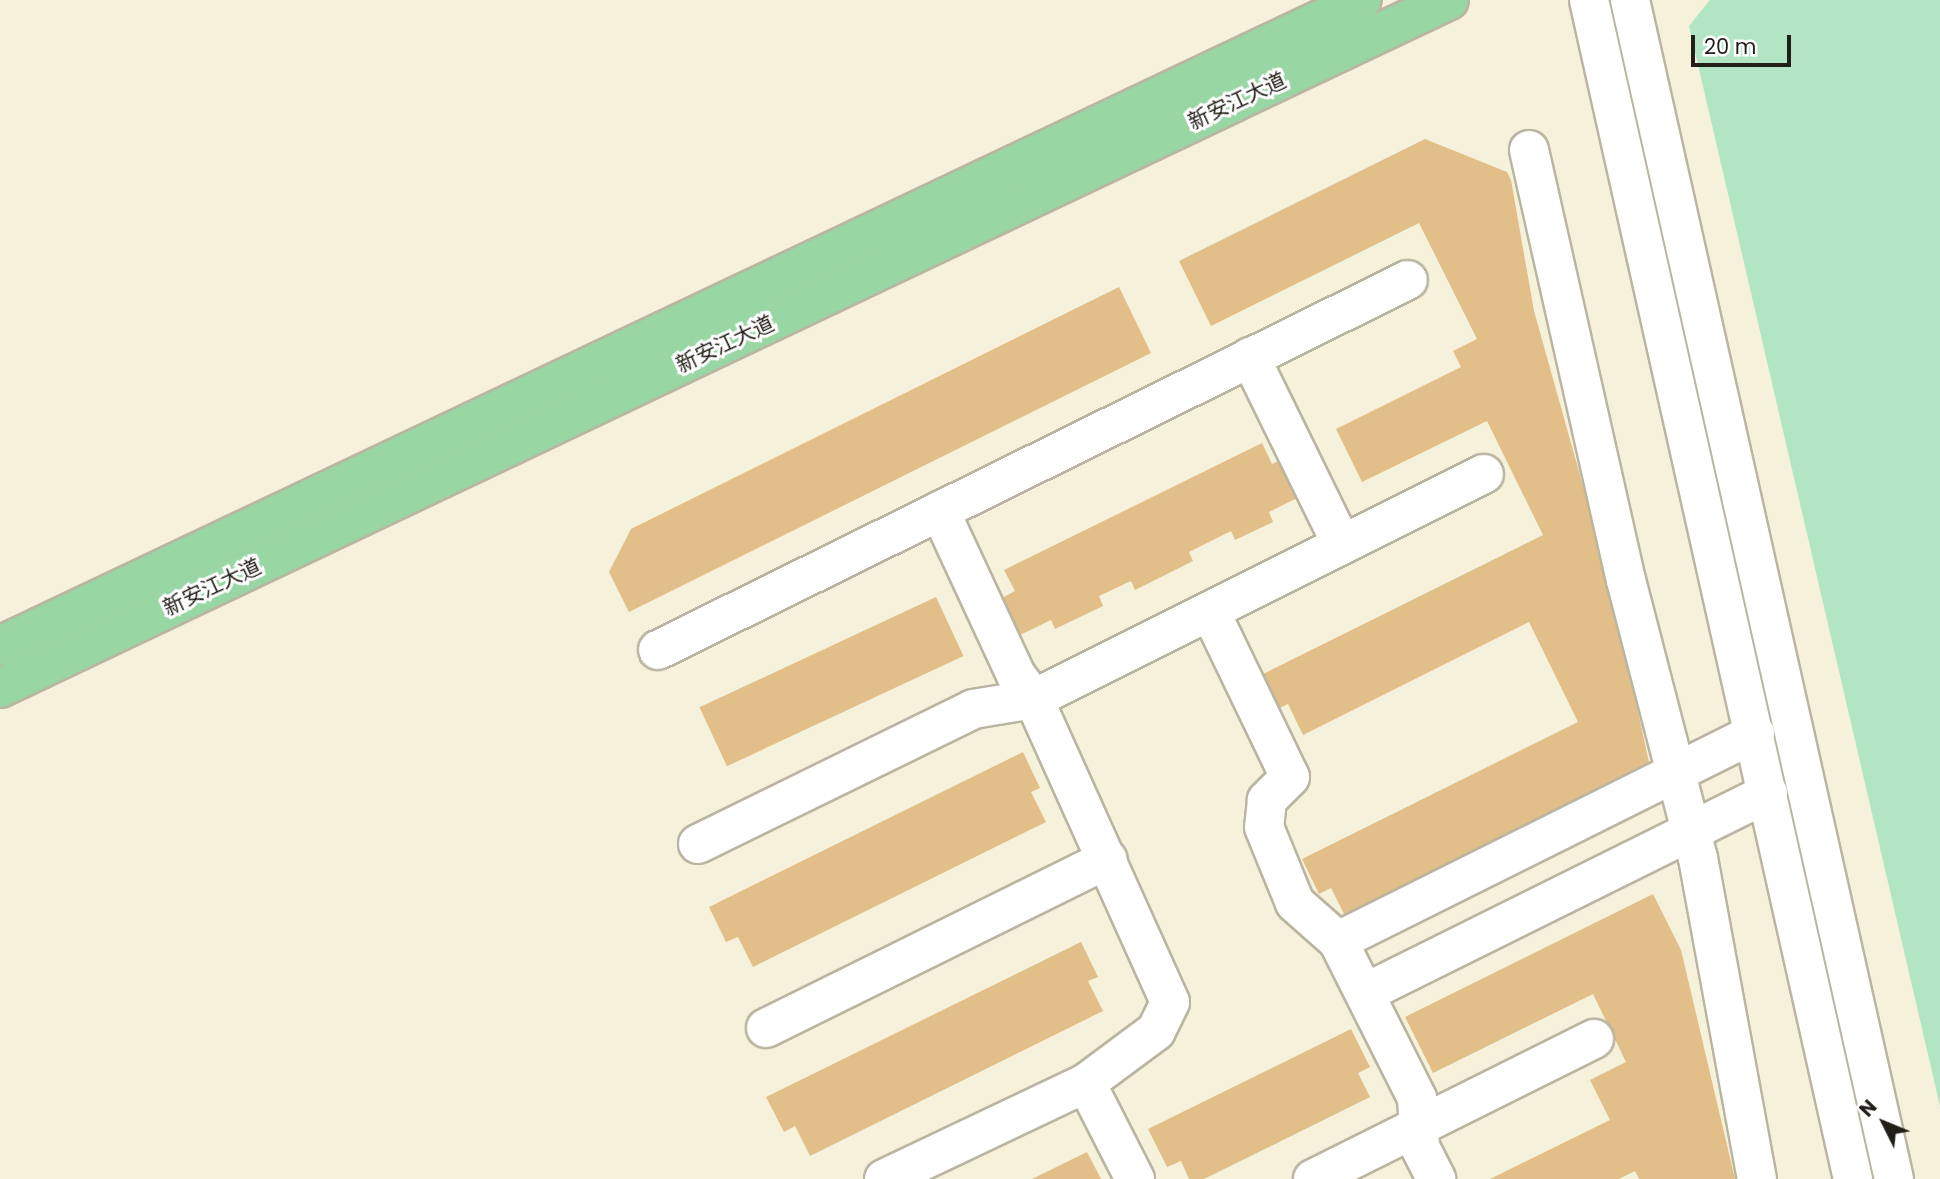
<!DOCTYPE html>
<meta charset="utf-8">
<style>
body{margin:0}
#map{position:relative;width:1940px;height:1179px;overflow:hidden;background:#f6f1db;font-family:Poppins,"Noto Sans SC",sans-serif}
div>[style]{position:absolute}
.green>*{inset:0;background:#b2e5c4}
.building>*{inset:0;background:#e2be89;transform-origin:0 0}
.roads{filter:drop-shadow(2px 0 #bab5a0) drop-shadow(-2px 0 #bab5a0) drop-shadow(0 2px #bab5a0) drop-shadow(0 -2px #bab5a0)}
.minor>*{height:38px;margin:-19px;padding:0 19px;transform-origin:19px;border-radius:19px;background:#fff}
.major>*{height:38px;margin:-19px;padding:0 19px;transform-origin:19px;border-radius:19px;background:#98d6a4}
span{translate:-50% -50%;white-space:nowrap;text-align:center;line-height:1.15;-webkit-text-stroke:6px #fff;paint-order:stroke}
.street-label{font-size:21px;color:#211f17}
.north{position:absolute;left:1849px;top:1088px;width:70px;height:70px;-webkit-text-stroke:5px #fff;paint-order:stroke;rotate:313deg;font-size:19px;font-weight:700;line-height:28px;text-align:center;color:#211f17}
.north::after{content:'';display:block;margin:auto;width:24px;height:32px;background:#211f17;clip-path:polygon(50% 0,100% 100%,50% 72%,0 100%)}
.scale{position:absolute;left:1691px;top:35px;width:100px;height:32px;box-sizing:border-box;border:4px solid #211f17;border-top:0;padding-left:9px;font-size:21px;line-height:24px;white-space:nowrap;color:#211f17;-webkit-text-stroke:5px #fff;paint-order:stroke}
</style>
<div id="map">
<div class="green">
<div style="clip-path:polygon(1710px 0,1940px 0,1940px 1106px,1689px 26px)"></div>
</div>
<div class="building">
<div style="clip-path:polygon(1425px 139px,1507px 172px,1511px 180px,1534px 311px,1610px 582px,1650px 767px,1346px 918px,1331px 888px,1319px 894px,1302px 859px,1578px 722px,1529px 622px,1303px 735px,1288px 704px,1276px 710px,1259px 676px,1543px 535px,1487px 421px,1362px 482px,1336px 429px,1461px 367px,1453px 351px,1477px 339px,1419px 223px,1211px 326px,1179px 261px)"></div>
<div style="clip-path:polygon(1119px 287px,1151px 353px,629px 612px,609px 572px,631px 529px)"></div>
<div style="clip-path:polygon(1262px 443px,1272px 464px,1280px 460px,1299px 497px,1269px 512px,1273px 522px,1235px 540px,1231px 531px,1189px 552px,1193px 561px,1135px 590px,1131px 581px,1099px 596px,1103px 606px,1055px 629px,1051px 620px,1020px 635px,1002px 598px,1015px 591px,1004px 570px)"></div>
<div style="left:936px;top:597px;width:65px;height:261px;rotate:65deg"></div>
<div style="clip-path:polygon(1023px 752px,1040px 788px,1031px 792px,1046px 822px,753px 967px,738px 937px,726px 942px,709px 907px)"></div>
<div style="clip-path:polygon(1653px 894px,1681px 950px,1735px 1179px,1639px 1179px,1635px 1171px,1619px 1179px,1490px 1179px,1610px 1120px,1590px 1080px,1626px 1062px,1593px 994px,1433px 1073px,1405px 1017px)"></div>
<div style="clip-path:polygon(1081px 942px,1098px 977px,1088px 981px,1103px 1011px,810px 1156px,795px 1126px,784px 1132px,766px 1097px)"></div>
<div style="clip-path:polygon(1351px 1029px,1370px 1067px,1358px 1073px,1370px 1097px,1204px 1179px,1189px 1179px,1181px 1161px,1167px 1167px,1148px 1129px)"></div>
<div style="clip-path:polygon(1087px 1152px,1101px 1179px,1032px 1179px)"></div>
</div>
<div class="roads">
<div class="minor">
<div style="left:1589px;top:0;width:1208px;rotate:77.38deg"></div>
<div style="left:1630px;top:0;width:1208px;rotate:77.38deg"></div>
<div style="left:1529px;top:150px;width:441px;rotate:77.3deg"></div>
<div style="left:1626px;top:580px;width:287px;rotate:75.5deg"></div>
<div style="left:1698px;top:858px;width:326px;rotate:79.6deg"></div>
<div style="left:1250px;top:357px;width:209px;rotate:63.9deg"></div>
<div style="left:1210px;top:611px;width:184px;rotate:64.3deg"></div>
<div style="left:1290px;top:777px;width:33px;rotate:135deg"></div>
<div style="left:1267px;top:800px;width:27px;rotate:96deg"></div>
<div style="left:1264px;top:827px;width:82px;rotate:67.8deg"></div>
<div style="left:1295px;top:903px;width:57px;rotate:41.5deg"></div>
<div style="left:1338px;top:941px;width:176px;rotate:63.3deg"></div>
<div style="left:1417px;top:1098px;width:49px;rotate:86.5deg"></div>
<div style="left:1420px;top:1147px;width:36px;rotate:63deg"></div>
<div style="left:658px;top:650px;width:836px;rotate:-26.26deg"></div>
<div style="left:698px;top:844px;width:306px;rotate:-26.1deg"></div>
<div style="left:973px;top:709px;width:62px;rotate:-9.3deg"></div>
<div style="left:1034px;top:699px;width:503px;rotate:-26.57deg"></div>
<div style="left:1338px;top:941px;width:466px;rotate:-26.5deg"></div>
<div style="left:1365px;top:993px;width:450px;rotate:-26.4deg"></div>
<div style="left:766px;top:1028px;width:381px;rotate:-26.3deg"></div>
<div style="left:1086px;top:1083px;width:108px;rotate:63deg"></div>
<div style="left:884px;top:1179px;width:224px;rotate:-25.4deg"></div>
<div style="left:1086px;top:1083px;width:87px;rotate:-36.6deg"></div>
<div style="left:1156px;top:1031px;width:32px;rotate:-64deg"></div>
<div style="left:1170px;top:1002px;width:332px;rotate:-114.2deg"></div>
<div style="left:1034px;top:699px;width:30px;rotate:-127deg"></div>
<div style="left:1016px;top:675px;width:181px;rotate:-114.9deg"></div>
<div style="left:1313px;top:1179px;width:314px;rotate:-26.5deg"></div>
</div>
<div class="major">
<div style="left:0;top:646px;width:1507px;rotate:-25.38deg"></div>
<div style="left:0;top:688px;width:1604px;rotate:-25.4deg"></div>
</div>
</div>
<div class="street-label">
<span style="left:1237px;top:101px;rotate:-25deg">新安江大道</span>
<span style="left:725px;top:344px;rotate:-25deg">新安江大道</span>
<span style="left:212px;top:587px;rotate:-25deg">新安江大道</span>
</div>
<div class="north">N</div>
<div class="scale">20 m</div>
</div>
